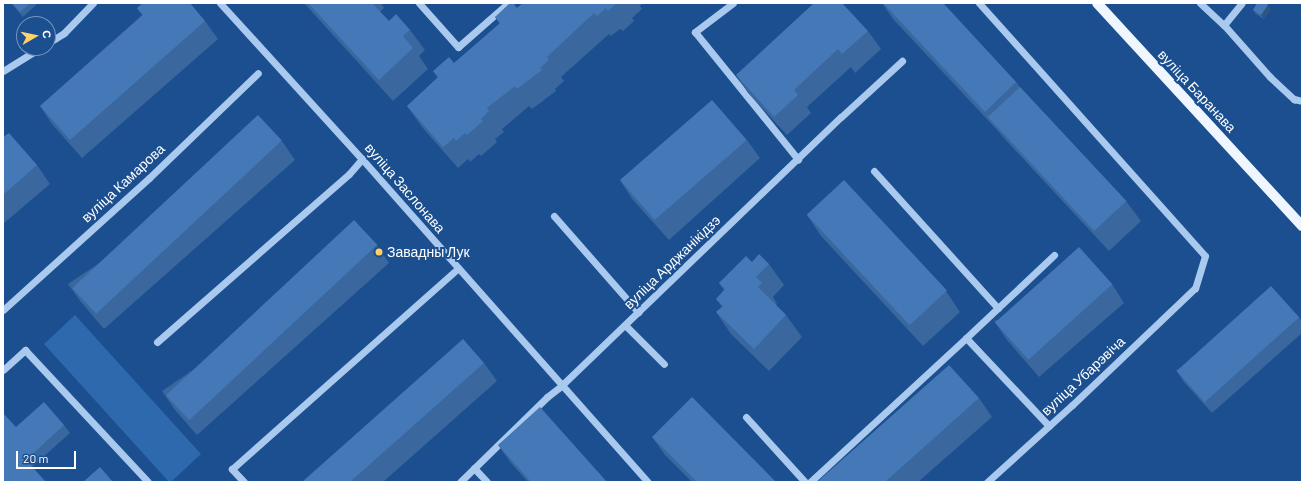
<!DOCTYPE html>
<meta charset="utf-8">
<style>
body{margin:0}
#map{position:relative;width:1305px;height:485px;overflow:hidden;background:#1b4f8f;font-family:Barlow,sans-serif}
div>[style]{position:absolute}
.green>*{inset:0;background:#2e69ad}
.minor>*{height:7px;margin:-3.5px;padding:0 3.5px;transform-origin:3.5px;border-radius:3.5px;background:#a9c9ee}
.major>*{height:10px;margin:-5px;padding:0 5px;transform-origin:5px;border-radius:5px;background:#f0f6ff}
.wall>*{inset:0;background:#3a679d}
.shaded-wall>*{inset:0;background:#305480}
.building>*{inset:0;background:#4478b7;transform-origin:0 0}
.dots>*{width:11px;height:11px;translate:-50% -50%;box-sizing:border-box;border:2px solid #1b4f8f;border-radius:50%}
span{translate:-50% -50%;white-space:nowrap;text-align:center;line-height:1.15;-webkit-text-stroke:4px #1b4f8f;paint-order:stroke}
.street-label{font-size:14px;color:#fff}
.poi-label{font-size:14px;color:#fff}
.left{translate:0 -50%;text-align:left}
.frame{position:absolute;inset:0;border:4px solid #fff;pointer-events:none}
.north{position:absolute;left:16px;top:16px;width:40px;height:40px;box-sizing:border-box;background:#1b4f8f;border:1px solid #7695bc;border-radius:50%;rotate:81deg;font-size:11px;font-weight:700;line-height:16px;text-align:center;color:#fff}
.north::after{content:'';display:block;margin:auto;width:14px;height:18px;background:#ffd166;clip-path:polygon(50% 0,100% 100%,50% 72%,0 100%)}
.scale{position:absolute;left:16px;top:451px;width:60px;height:18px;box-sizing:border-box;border:2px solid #fff;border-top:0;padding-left:5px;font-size:12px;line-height:14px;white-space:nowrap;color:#fff;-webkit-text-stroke:3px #1b4f8f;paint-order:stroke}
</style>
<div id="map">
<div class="green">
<div style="clip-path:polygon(75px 315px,201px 454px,171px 482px,169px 482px,44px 344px)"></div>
</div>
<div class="minor">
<div style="left:220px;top:3px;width:211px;rotate:47.7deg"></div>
<div style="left:362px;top:159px;width:431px;rotate:48.5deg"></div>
<div style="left:419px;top:3px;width:59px;rotate:48.4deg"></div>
<div style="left:458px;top:47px;width:67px;rotate:-41.3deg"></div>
<div style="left:733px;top:3px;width:48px;rotate:142.7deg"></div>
<div style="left:695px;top:32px;width:164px;rotate:51deg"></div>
<div style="left:979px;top:3px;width:339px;rotate:48.2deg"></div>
<div style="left:1205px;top:256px;width:34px;rotate:107deg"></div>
<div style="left:1195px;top:288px;width:170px;rotate:136.4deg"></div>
<div style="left:1072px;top:405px;width:115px;rotate:137.8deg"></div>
<div style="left:1200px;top:3px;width:33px;rotate:43deg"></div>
<div style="left:1224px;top:25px;width:69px;rotate:48.5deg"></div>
<div style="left:1270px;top:77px;width:33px;rotate:43deg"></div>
<div style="left:1294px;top:99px;width:8px;rotate:14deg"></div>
<div style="left:1224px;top:25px;width:28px;rotate:-51deg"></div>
<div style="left:48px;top:43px;width:19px;rotate:-32deg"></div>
<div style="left:64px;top:33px;width:42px;rotate:-46deg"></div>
<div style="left:3px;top:71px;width:44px;rotate:-31.9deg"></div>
<div style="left:874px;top:171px;width:185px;rotate:47.9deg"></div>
<div style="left:554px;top:216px;width:128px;rotate:48.8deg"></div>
<div style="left:3px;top:310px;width:197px;rotate:-42.1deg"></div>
<div style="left:149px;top:178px;width:151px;rotate:-43.9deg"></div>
<div style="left:625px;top:325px;width:55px;rotate:45deg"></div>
<div style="left:157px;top:342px;width:255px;rotate:-41.2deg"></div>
<div style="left:349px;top:174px;width:20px;rotate:-49deg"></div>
<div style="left:3px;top:370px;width:30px;rotate:-42deg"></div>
<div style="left:25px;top:350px;width:180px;rotate:47deg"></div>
<div style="left:746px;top:417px;width:88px;rotate:47.8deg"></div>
<div style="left:1049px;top:426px;width:121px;rotate:-133.3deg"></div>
<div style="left:966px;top:338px;width:121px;rotate:-43.3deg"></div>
<div style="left:474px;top:468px;width:19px;rotate:47deg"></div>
<div style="left:244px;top:482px;width:18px;rotate:-133deg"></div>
<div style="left:232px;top:469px;width:302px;rotate:-41.6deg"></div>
<div style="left:460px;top:482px;width:122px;rotate:-44.3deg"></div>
<div style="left:547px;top:397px;width:18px;rotate:-38deg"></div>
<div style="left:561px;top:386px;width:388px;rotate:-43.9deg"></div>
<div style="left:841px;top:117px;width:83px;rotate:-42.6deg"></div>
<div style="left:810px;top:482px;width:212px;rotate:-42.7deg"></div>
</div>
<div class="major">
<div style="left:1097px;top:3px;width:303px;rotate:47.4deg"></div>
</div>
<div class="wall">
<div style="clip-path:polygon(11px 3px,38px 3px,23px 17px)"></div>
<div style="clip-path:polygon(304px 3px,381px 3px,384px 8px,380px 12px,389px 21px,410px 30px,425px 50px,419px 56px,428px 69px,393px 101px)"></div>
<div style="clip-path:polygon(523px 3px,643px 3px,640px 6px,642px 9px,632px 18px,634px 21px,623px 31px,620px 29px,611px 36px,609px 34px,561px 77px,564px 81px,555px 89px,556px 91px,532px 109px,529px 106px,502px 129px,504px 132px,495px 139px,497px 142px,481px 156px,479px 154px,470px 162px,468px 159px,458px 168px,422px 127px,407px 106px,438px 78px,433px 71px,454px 63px,500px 24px,495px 17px,517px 8px)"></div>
<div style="clip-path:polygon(882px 3px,943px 3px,1016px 82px,1020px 87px,1126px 201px,1141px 221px,1109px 251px,1003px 137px,999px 132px,893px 19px)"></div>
<div style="clip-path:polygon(137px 8px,205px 21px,218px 39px,82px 158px,52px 124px,40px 106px,142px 15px)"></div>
<div style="clip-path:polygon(1271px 9px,1264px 19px,1256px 14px,1253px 10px)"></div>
<div style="clip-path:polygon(868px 31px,881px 49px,855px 73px,851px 67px,807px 107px,811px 113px,787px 135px,748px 93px,736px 75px)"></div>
<div style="clip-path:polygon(3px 137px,37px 165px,50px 184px,3px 224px)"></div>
<div style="clip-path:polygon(747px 140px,760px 158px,669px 240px,633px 200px,621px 182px)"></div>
<div style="clip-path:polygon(282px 141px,295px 160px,104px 329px,81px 302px,68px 284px)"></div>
<div style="clip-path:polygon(807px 215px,946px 291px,960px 312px,923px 346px,821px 236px)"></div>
<div style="clip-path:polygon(377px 245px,389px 263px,197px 435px,175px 410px,162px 391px)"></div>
<div style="clip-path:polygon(752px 262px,769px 264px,784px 285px,773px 297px,777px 304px,776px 305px,786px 315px,802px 337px,769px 371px,731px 334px,716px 312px,722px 307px,716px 299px,724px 290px,719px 283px)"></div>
<div style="clip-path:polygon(1112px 284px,1124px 303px,1039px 377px,1007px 340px,994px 321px)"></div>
<div style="clip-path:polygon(1299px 317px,1302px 322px,1302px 333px,1212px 413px,1184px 382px,1176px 370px)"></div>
<div style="clip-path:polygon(484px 363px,497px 381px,383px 482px,302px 482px)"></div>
<div style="clip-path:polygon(979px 398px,992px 417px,918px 482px,817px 482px)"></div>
<div style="clip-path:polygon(64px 425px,70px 433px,32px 467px,3px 482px,16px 427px)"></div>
<div style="clip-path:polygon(652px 437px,775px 481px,776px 482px,692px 482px,665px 455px)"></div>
<div style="clip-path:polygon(498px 445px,607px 482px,528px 482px,511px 463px)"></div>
</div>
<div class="shaded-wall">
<div style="clip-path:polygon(1268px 5px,1271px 9px,1264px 19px,1261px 15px)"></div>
</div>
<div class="building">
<div style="clip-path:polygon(12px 3px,30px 3px,20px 12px)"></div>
<div style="clip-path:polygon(143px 3px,190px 3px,205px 21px,70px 140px,40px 106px,143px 15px,137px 8px)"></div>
<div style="clip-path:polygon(308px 3px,372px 3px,389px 21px,396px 14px,410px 30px,403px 36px,413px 48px,379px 80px)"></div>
<div style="clip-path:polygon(510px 3px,513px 3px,517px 8px,523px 3px,617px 3px,608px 11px,606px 8px,597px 16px,594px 13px,547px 57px,549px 60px,540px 68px,542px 70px,517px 89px,515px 86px,487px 108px,489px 111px,481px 119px,483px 121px,467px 135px,465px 133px,456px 141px,454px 138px,443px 147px,407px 106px,438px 77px,433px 71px,449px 57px,454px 63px,500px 23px,495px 17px)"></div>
<div style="clip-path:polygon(814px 3px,842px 3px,868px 31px,842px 54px,838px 49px,794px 90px,798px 95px,774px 117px,736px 75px)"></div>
<div style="clip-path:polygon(883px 3px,943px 3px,1016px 82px,985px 112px)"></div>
<div style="clip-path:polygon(1257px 3px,1266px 3px,1268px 5px,1261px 15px,1253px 10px)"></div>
<div style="left:1020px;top:87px;width:156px;height:44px;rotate:47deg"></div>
<div style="left:712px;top:100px;width:53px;height:122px;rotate:49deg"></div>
<div style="left:258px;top:115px;width:35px;height:254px;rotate:47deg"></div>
<div style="clip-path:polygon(9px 133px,37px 165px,3px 195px,3px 137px)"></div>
<div style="left:844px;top:180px;width:151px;height:51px;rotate:47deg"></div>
<div style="left:354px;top:220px;width:34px;height:257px;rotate:47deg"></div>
<div style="left:1079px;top:247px;width:50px;height:113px;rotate:48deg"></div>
<div style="clip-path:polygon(759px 254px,769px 264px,756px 277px,762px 283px,758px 287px,786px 315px,754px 349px,716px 312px,723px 306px,716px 299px,725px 289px,719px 283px,746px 256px,752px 262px)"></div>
<div style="left:1271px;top:286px;width:42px;height:127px;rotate:48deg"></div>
<div style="clip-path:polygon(463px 339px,484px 363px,350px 482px,302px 482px)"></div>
<div style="clip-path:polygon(949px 365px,979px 398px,885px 482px,817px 482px)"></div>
<div style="clip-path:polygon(692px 397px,775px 481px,774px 482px,697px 482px,652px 437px)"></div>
<div style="clip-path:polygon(44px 402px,64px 425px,26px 460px,46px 482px,3px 482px,3px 413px,16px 427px)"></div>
<div style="clip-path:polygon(540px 407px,607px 482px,541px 482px,540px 481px,539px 482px,531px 482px,498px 445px)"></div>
<div style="clip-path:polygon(100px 467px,113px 482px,83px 482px)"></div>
</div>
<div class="dots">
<div style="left:379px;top:252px;background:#ffd166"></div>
</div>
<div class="street-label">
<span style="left:1197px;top:91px;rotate:47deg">вуліца Баранава</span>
<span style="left:123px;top:183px;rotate:-43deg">вуліца Камарова</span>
<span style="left:405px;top:188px;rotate:49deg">вуліца Заслонава</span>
<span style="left:672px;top:262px;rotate:-44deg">вуліца Арджанікідзэ</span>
<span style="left:1083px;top:376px;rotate:-43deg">вуліца Убарэвіча</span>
</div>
<div class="poi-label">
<span class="left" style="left:387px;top:252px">Завадны Лук</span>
</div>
<div class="frame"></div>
<div class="north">С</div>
<div class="scale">20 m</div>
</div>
